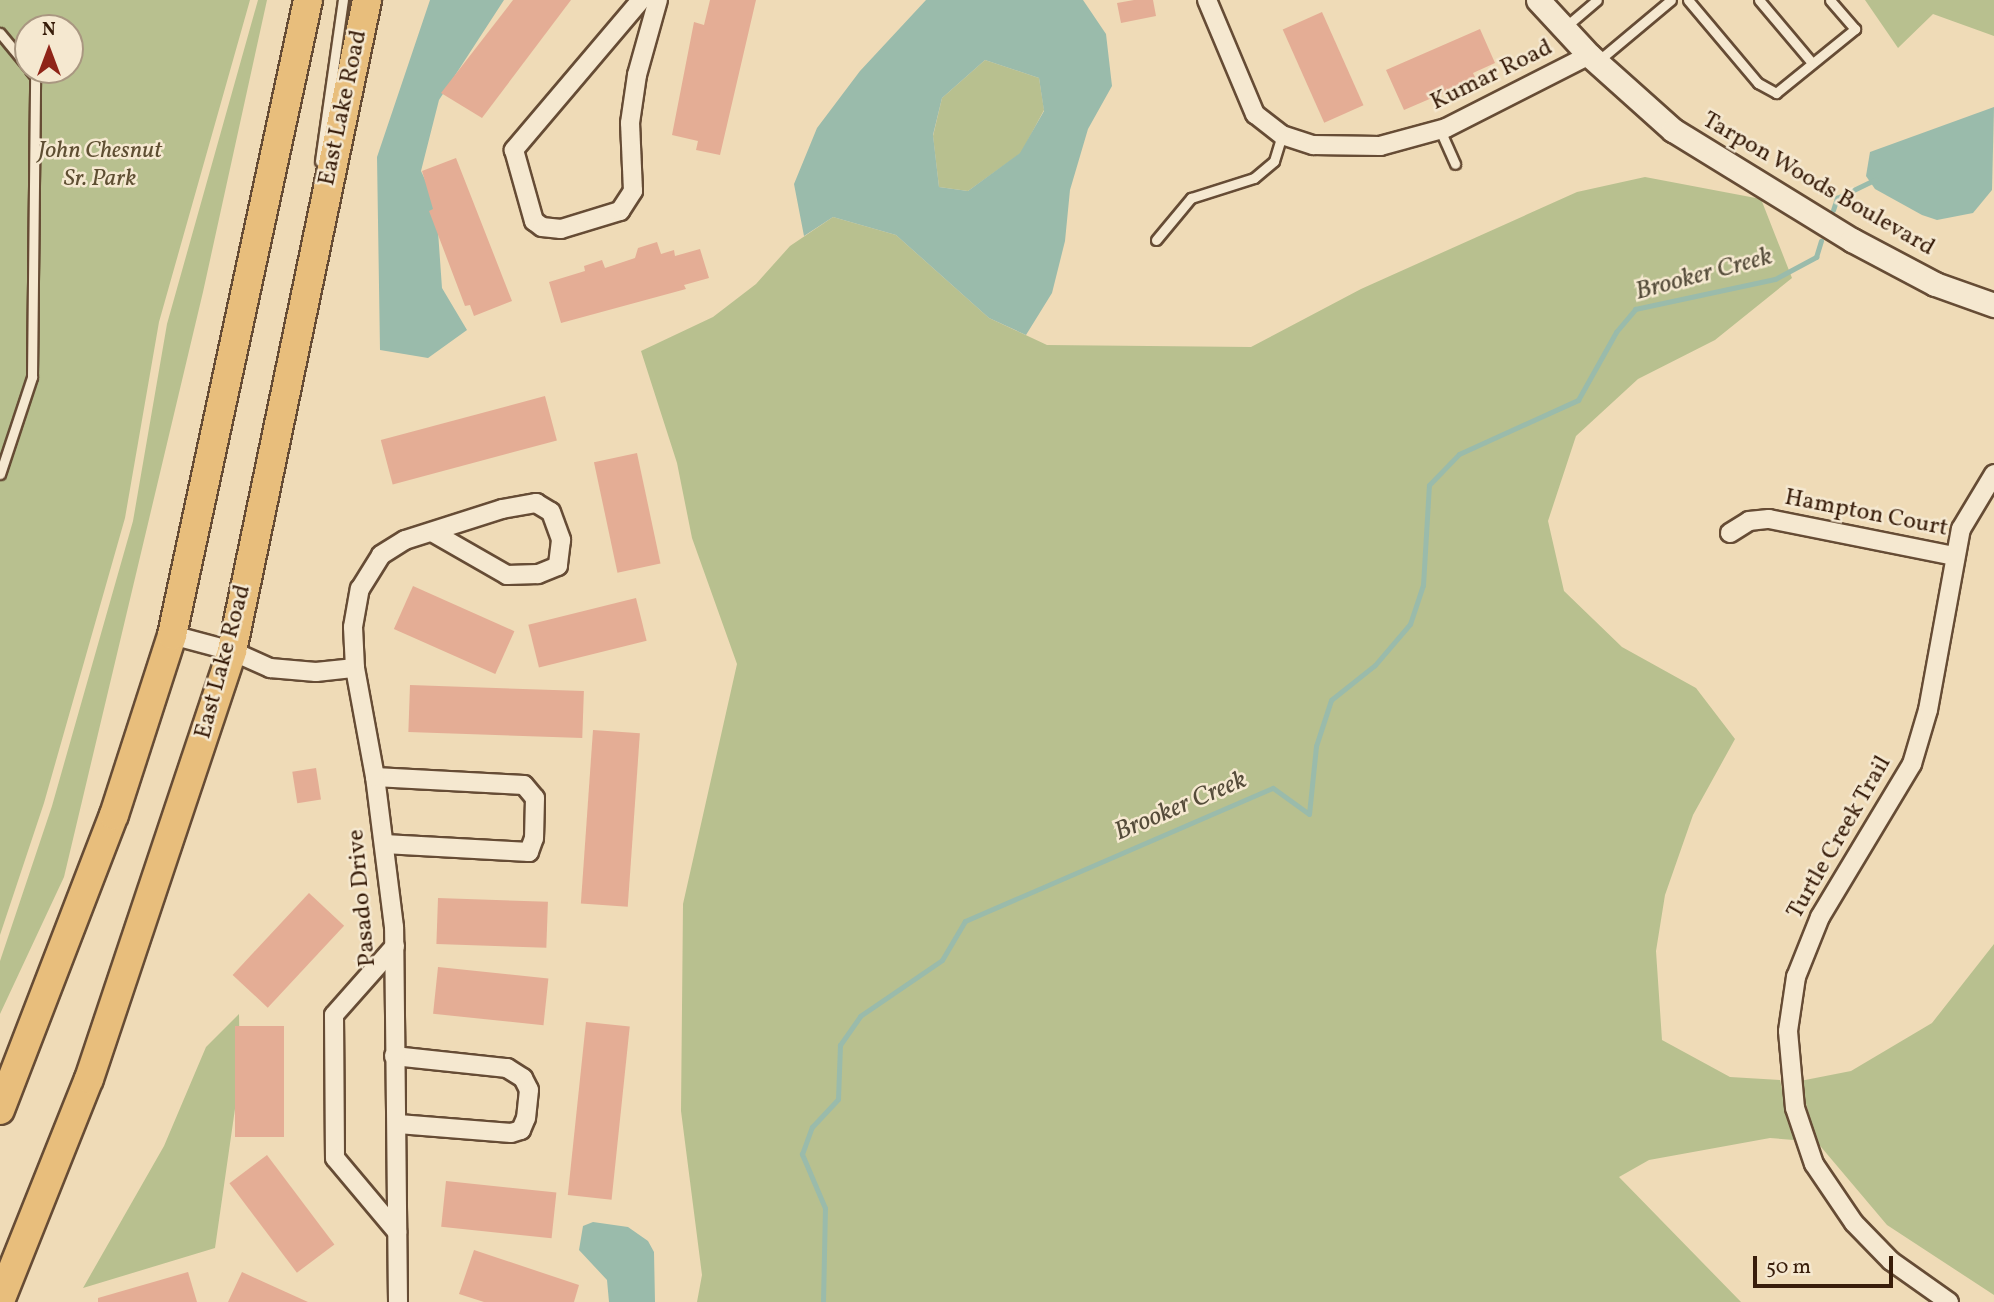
<!DOCTYPE html>
<style>
body{margin:0}
#map{position:relative;width:1994px;height:1302px;overflow:hidden;background:#efdbb7;font-family:Vollkorn,serif}
div>[style]{position:absolute}
.green>*{inset:0;background:#b8c08f}
.water>*{inset:0;background:#9abbab}
.stream>*{height:5px;margin:-2.5px;padding:0 2.5px;transform-origin:2.5px;border-radius:2.5px;background:#9abbab}
.building>*{inset:0;background:#e4ad95;transform-origin:0 0}
.roads{filter:drop-shadow(2px 0 #664c35) drop-shadow(-2px 0 #664c35) drop-shadow(0 2px #664c35) drop-shadow(0 -2px #664c35)}
.service>*{height:9px;margin:-4.5px;padding:0 4.5px;transform-origin:4.5px;border-radius:4.5px;background:#f5e8d0}
.minor>*{height:18px;margin:-9px;padding:0 9px;transform-origin:9px;border-radius:9px;background:#f5e8d0}
.tertiary>*{height:23px;margin:-11.5px;padding:0 11.5px;transform-origin:11.5px;border-radius:11.5px;background:#f5e8d0}
.primary>*{height:28px;margin:-14px;padding:0 14px;transform-origin:14px;border-radius:14px;background:#e8be7c}
span{translate:-50% -50%;white-space:nowrap;text-align:center;line-height:1.15;-webkit-text-stroke:5px #f5e8d0;paint-order:stroke}
.street-label{font-size:24px;color:#381d0a}
.park-label{font-size:24px;color:#5e4e32;font-style:italic}
.water-label{font-size:26px;color:#554c3a;font-style:italic}
.north{position:absolute;left:14px;top:14px;width:70px;height:70px;box-sizing:border-box;background:#f5e8d0;border:2px solid #a99781;border-radius:50%;rotate:0deg;font-size:19px;font-weight:700;line-height:28px;text-align:center;color:#381d0a}
.north::after{content:'';display:block;margin:auto;width:24px;height:32px;background:#8f2418;clip-path:polygon(50% 0,100% 100%,50% 72%,0 100%)}
.scale{position:absolute;left:1753px;top:1256px;width:140px;height:32px;box-sizing:border-box;border:4px solid #381d0a;border-top:0;padding-left:9px;font-size:21px;line-height:24px;white-space:nowrap;color:#381d0a;-webkit-text-stroke:5px #f5e8d0;paint-order:stroke}
</style>
<div id="map">
<div class="green">
<div style="clip-path:polygon(evenodd,0 0,250px 0,159px 322px,125px 518px,44px 803px,0 935px,0 0,28px 28px,70px 28px,70px 70px,28px 70px,28px 28px)"></div>
<div style="clip-path:polygon(258px 0,267px 0,203px 292px,64px 877px,0 1014px,0 961px,52px 806px,133px 521px,167px 324px)"></div>
<div style="clip-path:polygon(1865px 0,1994px 0,1994px 36px,1933px 14px,1898px 48px)"></div>
<div style="clip-path:polygon(985px 60px,1039px 78px,1044px 110px,1021px 153px,968px 191px,939px 187px,933px 136px,942px 98px)"></div>
<div style="clip-path:polygon(1645px 177px,1761px 199px,1792px 278px,1715px 340px,1638px 379px,1576px 436px,1548px 521px,1564px 591px,1622px 647px,1696px 688px,1735px 739px,1693px 815px,1665px 895px,1656px 951px,1662px 1040px,1730px 1077px,1780px 1080px,1794px 1140px,1770px 1138px,1649px 1160px,1619px 1177px,1741px 1302px,697px 1302px,702px 1275px,681px 1111px,683px 904px,737px 664px,692px 538px,677px 463px,641px 351px,713px 317px,756px 284px,790px 246px,833px 217px,896px 235px,989px 318px,1047px 345px,1251px 347px,1361px 289px,1577px 192px)"></div>
<div style="clip-path:polygon(1994px 944px,1994px 1295px,1887px 1225px,1816px 1141px,1800px 1081px,1851px 1071px,1932px 1023px)"></div>
<div style="clip-path:polygon(239px 1014px,240px 1074px,215px 1248px,83px 1288px,164px 1146px,206px 1047px)"></div>
</div>
<div class="water">
<div style="clip-path:polygon(430px 0,504px 0,439px 100px,421px 171px,436px 203px,442px 288px,467px 330px,428px 358px,380px 350px,377px 157px)"></div>
<div style="clip-path:polygon(evenodd,926px 0,1083px 0,1106px 34px,1112px 86px,1088px 129px,1070px 190px,1065px 241px,1052px 293px,1026px 335px,989px 318px,896px 235px,833px 217px,804px 236px,794px 184px,817px 128px,860px 71px,926px 0,985px 60px,1039px 78px,1044px 111px,1020px 153px,968px 191px,939px 187px,933px 135px,942px 98px,985px 60px)"></div>
<div style="clip-path:polygon(1994px 107px,1992px 190px,1973px 213px,1937px 220px,1922px 215px,1875px 189px,1866px 176px,1870px 152px)"></div>
<div style="clip-path:polygon(593px 1222px,628px 1227px,648px 1241px,654px 1252px,655px 1302px,609px 1302px,607px 1280px,579px 1250px,583px 1226px)"></div>
</div>
<div class="stream">
<div style="left:1833px;top:210px;width:13px;rotate:-72deg"></div>
<div style="left:1837px;top:198px;width:43px;rotate:-26deg"></div>
<div style="left:823px;top:1302px;width:94px;rotate:-88.8deg"></div>
<div style="left:825px;top:1208px;width:59px;rotate:-113.1deg"></div>
<div style="left:802px;top:1154px;width:29px;rotate:-70deg"></div>
<div style="left:812px;top:1127px;width:38px;rotate:-47deg"></div>
<div style="left:838px;top:1099px;width:54px;rotate:-87.9deg"></div>
<div style="left:840px;top:1045px;width:35px;rotate:-55deg"></div>
<div style="left:860px;top:1016px;width:99px;rotate:-34.3deg"></div>
<div style="left:942px;top:960px;width:45px;rotate:-59.5deg"></div>
<div style="left:965px;top:921px;width:335px;rotate:-23.4deg"></div>
<div style="left:1273px;top:788px;width:44px;rotate:35.8deg"></div>
<div style="left:1309px;top:814px;width:68px;rotate:-84.1deg"></div>
<div style="left:1316px;top:746px;width:48px;rotate:-71.9deg"></div>
<div style="left:1331px;top:700px;width:56px;rotate:-38.5deg"></div>
<div style="left:1375px;top:665px;width:54px;rotate:-49.5deg"></div>
<div style="left:1410px;top:624px;width:41px;rotate:-71.6deg"></div>
<div style="left:1423px;top:585px;width:100px;rotate:-86.6deg"></div>
<div style="left:1429px;top:485px;width:43px;rotate:-45.9deg"></div>
<div style="left:1459px;top:454px;width:131px;rotate:-24.4deg"></div>
<div style="left:1578px;top:400px;width:78px;rotate:-60.8deg"></div>
<div style="left:1616px;top:332px;width:30px;rotate:-50deg"></div>
<div style="left:1635px;top:309px;width:143px;rotate:-12.1deg"></div>
<div style="left:1775px;top:279px;width:47px;rotate:-28.2deg"></div>
<div style="left:1816px;top:257px;width:17px;rotate:-73deg"></div>
</div>
<div class="building">
<div style="clip-path:polygon(513px 0,571px 0,482px 118px,441px 93px)"></div>
<div style="clip-path:polygon(710px 0,756px 0,720px 155px,696px 150px,698px 141px,672px 135px,694px 22px,704px 25px)"></div>
<div style="clip-path:polygon(1134px 0,1153px 0,1156px 16px,1121px 23px,1117px 3px)"></div>
<div style="left:1322px;top:12px;width:102px;height:43px;rotate:66deg"></div>
<div style="clip-path:polygon(1480px 29px,1495px 63px,1473px 73px,1476px 79px,1404px 110px,1386px 70px)"></div>
<div style="clip-path:polygon(456px 158px,512px 301px,474px 316px,470px 305px,465px 306px,429px 211px,433px 209px,422px 171px)"></div>
<div style="clip-path:polygon(657px 242px,661px 254px,674px 250px,675px 256px,700px 249px,709px 278px,684px 285px,686px 289px,561px 323px,549px 282px,585px 271px,584px 266px,602px 260px,605px 268px,635px 258px,638px 248px)"></div>
<div style="left:545px;top:396px;width:46px;height:170px;rotate:75deg"></div>
<div style="left:637px;top:453px;width:113px;height:44px;rotate:78deg"></div>
<div style="left:413px;top:586px;width:111px;height:47px;rotate:24deg"></div>
<div style="left:636px;top:598px;width:44px;height:111px;rotate:76deg"></div>
<div style="left:410px;top:685px;width:174px;height:47px;rotate:2deg"></div>
<div style="left:593px;top:730px;width:47px;height:174px;rotate:4deg"></div>
<div style="left:316px;top:768px;width:32px;height:24px;rotate:81deg"></div>
<div style="left:309px;top:893px;width:48px;height:112px;rotate:43deg"></div>
<div style="left:438px;top:898px;width:110px;height:46px;rotate:2deg"></div>
<div style="left:438px;top:967px;width:111px;height:47px;rotate:6deg"></div>
<div style="left:586px;top:1022px;width:44px;height:174px;rotate:6deg"></div>
<div style="left:235px;top:1026px;width:49px;height:111px"></div>
<div style="left:267px;top:1155px;width:112px;height:47px;rotate:53deg"></div>
<div style="left:446px;top:1181px;width:111px;height:46px;rotate:6deg"></div>
<div style="clip-path:polygon(474px 1250px,579px 1285px,574px 1302px,484px 1302px,459px 1294px)"></div>
<div style="clip-path:polygon(188px 1272px,197px 1302px,98px 1302px,98px 1298px)"></div>
<div style="clip-path:polygon(242px 1272px,266px 1283px,308px 1302px,228px 1302px)"></div>
</div>
<div class="roads">
<div class="service">
<div style="left:1688px;top:0;width:109px;rotate:49.9deg"></div>
<div style="left:1758px;top:83px;width:21px;rotate:29deg"></div>
<div style="left:1776px;top:93px;width:102px;rotate:-39deg"></div>
<div style="left:1855px;top:29px;width:38px;rotate:-131deg"></div>
<div style="left:1759px;top:0;width:82px;rotate:49.9deg"></div>
<div style="left:1564px;top:28px;width:43px;rotate:-40.3deg"></div>
<div style="left:0;top:33px;width:44px;rotate:50.5deg"></div>
<div style="left:1598px;top:61px;width:95px;rotate:-39.9deg"></div>
<div style="left:1440px;top:130px;width:37px;rotate:66deg"></div>
<div style="left:320px;top:161px;width:163px;rotate:-81.9deg"></div>
<div style="left:1156px;top:240px;width:55px;rotate:-50.2deg"></div>
<div style="left:1191px;top:198px;width:66px;rotate:-17.6deg"></div>
<div style="left:1254px;top:178px;width:26px;rotate:-40deg"></div>
<div style="left:1274px;top:161px;width:27px;rotate:-73deg"></div>
<div style="left:0;top:474px;width:102px;rotate:-71.7deg"></div>
<div style="left:32px;top:377px;width:301px;rotate:-89.4deg"></div>
<div style="left:35px;top:76px;width:8px;rotate:-130deg"></div>
</div>
<div class="minor">
<div style="left:641px;top:0;width:197px;rotate:130.3deg"></div>
<div style="left:514px;top:150px;width:74px;rotate:74.3deg"></div>
<div style="left:534px;top:221px;width:10px;rotate:37deg"></div>
<div style="left:542px;top:227px;width:19px;rotate:6deg"></div>
<div style="left:561px;top:229px;width:62px;rotate:-17deg"></div>
<div style="left:620px;top:211px;width:24px;rotate:-57deg"></div>
<div style="left:633px;top:191px;width:68px;rotate:-92.5deg"></div>
<div style="left:630px;top:123px;width:49px;rotate:-81.7deg"></div>
<div style="left:637px;top:75px;width:78px;rotate:-74.4deg"></div>
<div style="left:1207px;top:0;width:124px;rotate:67.2deg"></div>
<div style="left:1255px;top:114px;width:34px;rotate:38deg"></div>
<div style="left:1282px;top:135px;width:33px;rotate:18deg"></div>
<div style="left:1313px;top:145px;width:67px;rotate:0.9deg"></div>
<div style="left:1380px;top:146px;width:68px;rotate:-15.3deg"></div>
<div style="left:1446px;top:128px;width:161px;rotate:-27deg"></div>
<div style="left:1730px;top:533px;width:22px;rotate:-32deg"></div>
<div style="left:1749px;top:521px;width:20px;rotate:-6deg"></div>
<div style="left:1769px;top:519px;width:190px;rotate:11.3deg"></div>
<div style="left:172px;top:635px;width:62px;rotate:14.9deg"></div>
<div style="left:232px;top:651px;width:42px;rotate:24.1deg"></div>
<div style="left:270px;top:668px;width:46px;rotate:5deg"></div>
<div style="left:316px;top:672px;width:39px;rotate:-6deg"></div>
<div style="left:375px;top:777px;width:149px;rotate:3.1deg"></div>
<div style="left:524px;top:785px;width:17px;rotate:50deg"></div>
<div style="left:535px;top:798px;width:40px;rotate:91.4deg"></div>
<div style="left:534px;top:838px;width:15px;rotate:110deg"></div>
<div style="left:529px;top:852px;width:145px;rotate:-176.8deg"></div>
<div style="left:395px;top:946px;width:92px;rotate:131.5deg"></div>
<div style="left:334px;top:1015px;width:143px;rotate:89.6deg"></div>
<div style="left:335px;top:1158px;width:97px;rotate:50deg"></div>
<div style="left:394px;top:1056px;width:114px;rotate:6.1deg"></div>
<div style="left:507px;top:1068px;width:19px;rotate:32deg"></div>
<div style="left:523px;top:1078px;width:13px;rotate:63deg"></div>
<div style="left:529px;top:1090px;width:28px;rotate:96deg"></div>
<div style="left:526px;top:1118px;width:13px;rotate:113deg"></div>
<div style="left:521px;top:1130px;width:10px;rotate:163deg"></div>
<div style="left:511px;top:1133px;width:113px;rotate:-175.4deg"></div>
<div style="left:398px;top:1302px;width:375px;rotate:-90.6deg"></div>
<div style="left:394px;top:927px;width:151px;rotate:-97.2deg"></div>
<div style="left:375px;top:777px;width:111px;rotate:-100.4deg"></div>
<div style="left:355px;top:668px;width:41px;rotate:-92.8deg"></div>
<div style="left:353px;top:627px;width:39px;rotate:-80deg"></div>
<div style="left:360px;top:589px;width:40px;rotate:-58deg"></div>
<div style="left:381px;top:555px;width:28px;rotate:-32deg"></div>
<div style="left:405px;top:540px;width:102px;rotate:-17.7deg"></div>
<div style="left:502px;top:509px;width:35px;rotate:-10deg"></div>
<div style="left:536px;top:503px;width:17px;rotate:31deg"></div>
<div style="left:551px;top:512px;width:30px;rotate:70deg"></div>
<div style="left:561px;top:540px;width:26px;rotate:97deg"></div>
<div style="left:558px;top:566px;width:22px;rotate:158deg"></div>
<div style="left:538px;top:574px;width:31px;rotate:178deg"></div>
<div style="left:507px;top:575px;width:86px;rotate:-150.2deg"></div>
<div style="left:1949px;top:1302px;width:71px;rotate:-144.7deg"></div>
<div style="left:1891px;top:1261px;width:53px;rotate:-134.2deg"></div>
<div style="left:1854px;top:1223px;width:71px;rotate:-124.1deg"></div>
<div style="left:1814px;top:1164px;width:59px;rotate:-108.7deg"></div>
<div style="left:1795px;top:1108px;width:77px;rotate:-95.2deg"></div>
<div style="left:1788px;top:1031px;width:55px;rotate:-81.6deg"></div>
<div style="left:1796px;top:977px;width:65px;rotate:-68.2deg"></div>
<div style="left:1820px;top:917px;width:179px;rotate:-59deg"></div>
<div style="left:1912px;top:764px;width:56px;rotate:-73.5deg"></div>
<div style="left:1928px;top:710px;width:184px;rotate:-79.7deg"></div>
<div style="left:1961px;top:529px;width:64px;rotate:-59deg"></div>
</div>
<div class="tertiary">
<div style="left:1538px;top:0;width:75px;rotate:47.2deg"></div>
<div style="left:1589px;top:55px;width:113px;rotate:41.8deg"></div>
<div style="left:1673px;top:130px;width:210px;rotate:31.6deg"></div>
<div style="left:1852px;top:240px;width:94px;rotate:27.9deg"></div>
<div style="left:1935px;top:284px;width:63px;rotate:19.6deg"></div>
</div>
<div class="primary">
<div style="left:0;top:1110px;width:316px;rotate:-68.9deg"></div>
<div style="left:114px;top:815px;width:189px;rotate:-72.1deg"></div>
<div style="left:172px;top:635px;width:649px;rotate:-77.91deg"></div>
<div style="left:0;top:1301px;width:239px;rotate:-68.2deg"></div>
<div style="left:89px;top:1079px;width:451px;rotate:-71.5deg"></div>
<div style="left:232px;top:651px;width:665px;rotate:-78.28deg"></div>
</div>
</div>
<div class="street-label">
<span style="left:1492px;top:76px;rotate:-26deg">Kumar Road</span>
<span style="left:344px;top:108px;rotate:-78deg">East Lake Road</span>
<span style="left:1818px;top:185px;rotate:30deg">Tarpon Woods Boulevard</span>
<span style="left:1866px;top:514px;rotate:11deg">Hampton Court</span>
<span style="left:224px;top:662px;rotate:-75deg">East Lake Road</span>
<span style="left:1840px;top:838px;rotate:-60deg">Turtle Creek Trail</span>
<span style="left:363px;top:898px;rotate:-95deg">Pasado Drive</span>
</div>
<div class="park-label">
<span style="left:100px;top:166px">John Chesnut<br>Sr. Park</span>
</div>
<div class="water-label">
<span style="left:1704px;top:275px;rotate:-15deg">Brooker Creek</span>
<span style="left:1181px;top:807px;rotate:-23deg">Brooker Creek</span>
</div>
<div class="north">N</div>
<div class="scale">50 m</div>
</div>
